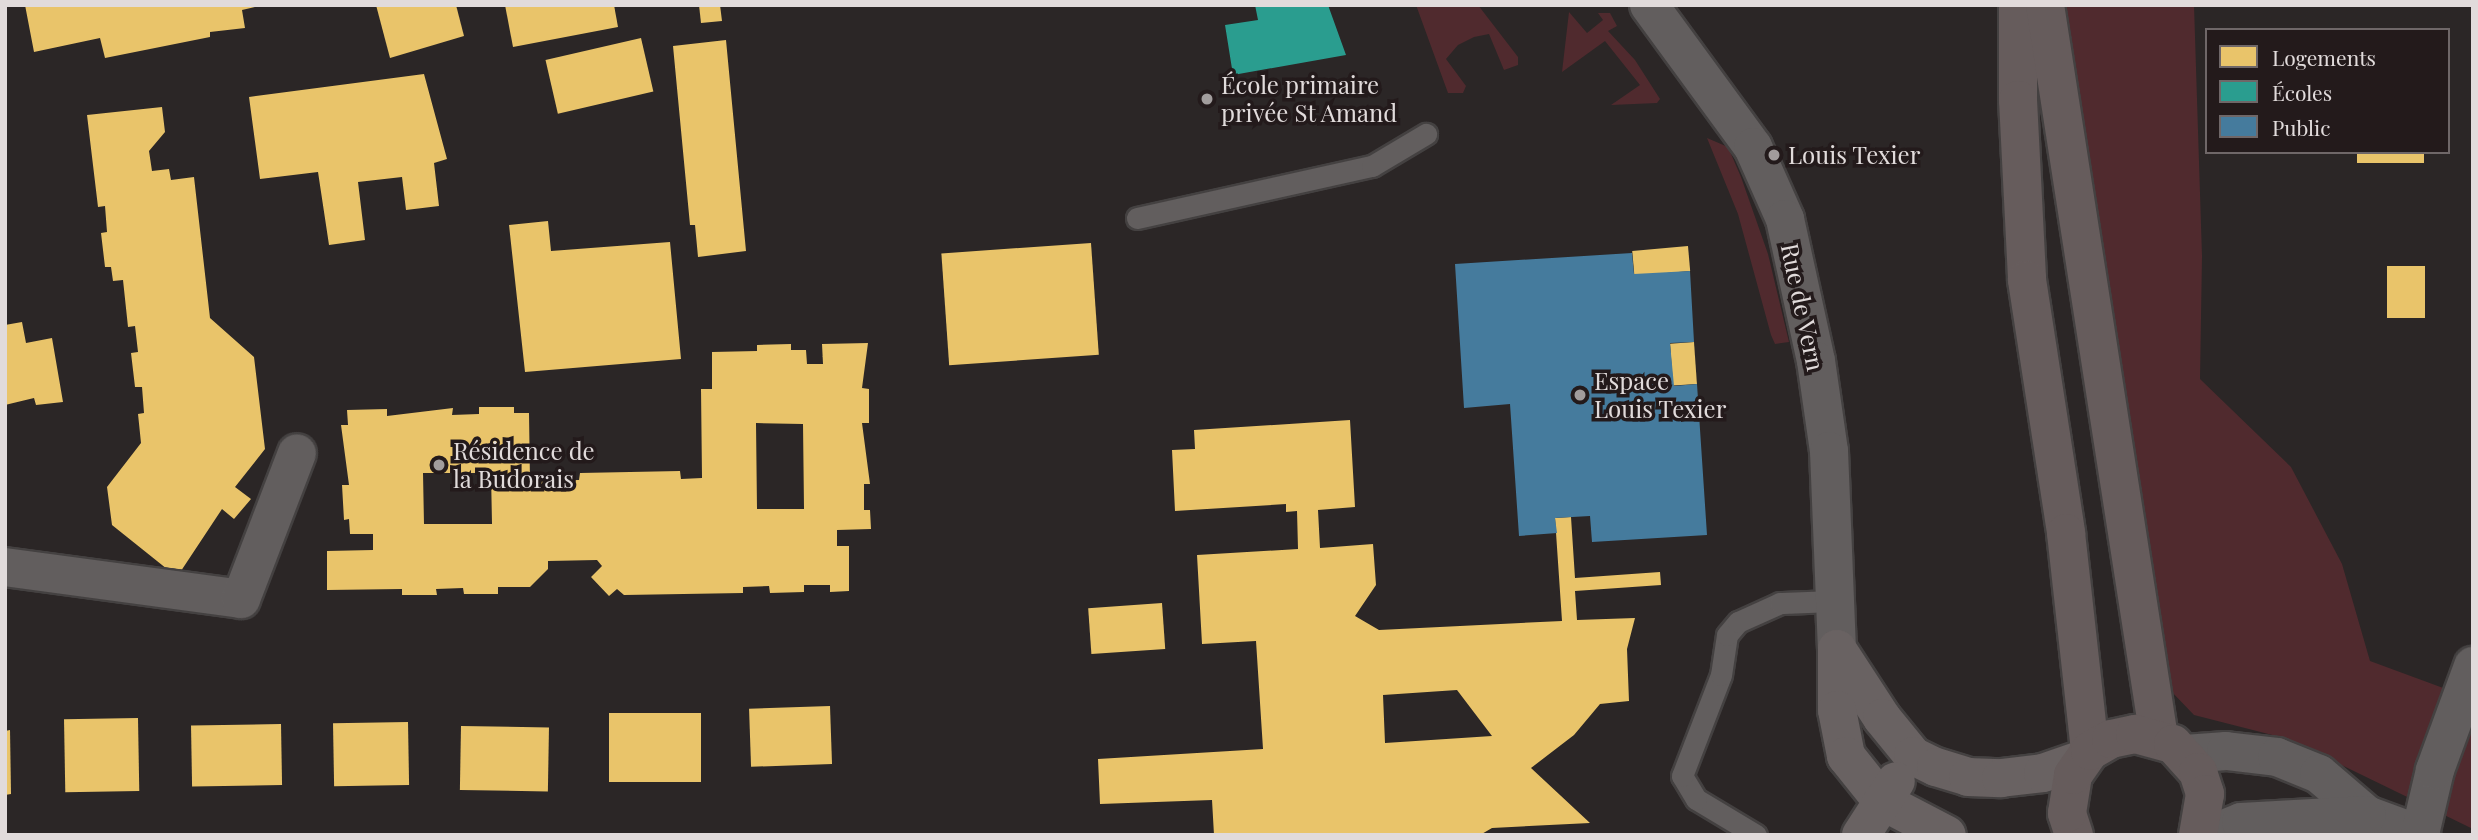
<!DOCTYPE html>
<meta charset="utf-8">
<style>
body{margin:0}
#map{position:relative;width:2478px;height:840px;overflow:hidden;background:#2b2626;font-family:"Playfair Display",serif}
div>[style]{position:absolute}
.green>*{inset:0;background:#502a2e}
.homes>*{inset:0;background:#e9c46a;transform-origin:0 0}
.schools>*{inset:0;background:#2a9d8f}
.public>*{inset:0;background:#457b9d}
.roads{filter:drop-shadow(2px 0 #444141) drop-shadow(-2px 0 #444141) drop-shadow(0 2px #444141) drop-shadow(0 -2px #444141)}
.lane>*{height:21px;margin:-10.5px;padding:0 10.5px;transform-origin:10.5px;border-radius:10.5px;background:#625e5e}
.street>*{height:38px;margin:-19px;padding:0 19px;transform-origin:19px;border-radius:19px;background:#625e5e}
.secondary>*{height:38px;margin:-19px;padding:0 19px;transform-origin:19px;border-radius:19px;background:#696262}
.primary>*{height:38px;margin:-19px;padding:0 19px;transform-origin:19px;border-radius:19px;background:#665c5c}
.dots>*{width:19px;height:19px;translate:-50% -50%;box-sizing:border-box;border:4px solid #231a1b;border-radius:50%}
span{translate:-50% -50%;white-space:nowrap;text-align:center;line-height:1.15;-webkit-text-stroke:7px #231a1b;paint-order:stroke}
.poi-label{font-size:24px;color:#e1dbdb}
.left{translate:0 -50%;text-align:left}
.street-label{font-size:24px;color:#e1dbdb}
.frame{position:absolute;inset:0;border:7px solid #e1dbdb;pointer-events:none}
.legend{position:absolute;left:2205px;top:28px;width:245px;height:126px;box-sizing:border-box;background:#231a1b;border:2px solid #6f6768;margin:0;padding:9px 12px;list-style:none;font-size:21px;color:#e1dbdb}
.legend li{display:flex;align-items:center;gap:14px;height:35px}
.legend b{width:35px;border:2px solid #6f6768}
</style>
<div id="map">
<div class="green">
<div style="clip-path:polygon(1416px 5px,1478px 5px,1518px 57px,1518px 65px,1504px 70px,1489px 34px,1474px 37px,1458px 45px,1446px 59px,1466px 86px,1463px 93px,1448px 93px)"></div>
<div style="clip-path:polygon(2059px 5px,2194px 5px,2202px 256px,2200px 379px,2291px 467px,2342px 564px,2370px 661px,2473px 699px,2473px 829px,2288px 739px,2194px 715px,2169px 689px)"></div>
<div style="clip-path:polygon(1569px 12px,1587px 33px,1603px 20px,1598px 13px,1610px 13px,1617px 26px,1608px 31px,1635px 60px,1660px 99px,1657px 103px,1611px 105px,1640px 85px,1605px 41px,1562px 72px)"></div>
<div style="clip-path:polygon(1707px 138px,1728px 147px,1741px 177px,1768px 254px,1789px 342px,1775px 344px,1771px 335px,1738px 214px)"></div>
</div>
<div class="homes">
<div style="clip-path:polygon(25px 5px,259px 5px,259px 6px,242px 10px,245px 28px,210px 32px,210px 37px,105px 58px,100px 38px,34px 52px)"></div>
<div style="clip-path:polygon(376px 5px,456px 5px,464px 36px,390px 58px)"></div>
<div style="clip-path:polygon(505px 5px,614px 5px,618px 27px,513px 47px)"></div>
<div style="clip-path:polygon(699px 5px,720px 5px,722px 21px,701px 23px)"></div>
<div style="left:641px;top:38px;width:55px;height:98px;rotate:77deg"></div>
<div style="clip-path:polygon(726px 40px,746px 251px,698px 257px,695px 225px,690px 225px,673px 46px)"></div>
<div style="clip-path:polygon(424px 74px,447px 159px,434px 163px,439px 206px,406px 210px,402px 177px,358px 182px,365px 240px,329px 245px,318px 172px,260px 179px,249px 97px)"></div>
<div style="clip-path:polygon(162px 107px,165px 132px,149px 151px,152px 171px,169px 169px,171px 180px,194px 177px,210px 318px,254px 357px,265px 449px,235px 487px,251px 499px,234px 519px,222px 509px,177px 577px,112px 525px,107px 487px,141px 443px,138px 414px,144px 413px,142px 387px,135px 387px,131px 353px,138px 352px,135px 326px,128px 327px,123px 280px,113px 281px,111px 267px,105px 267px,101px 233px,107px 232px,105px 206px,98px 207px,87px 115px)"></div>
<div style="left:2357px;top:152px;width:67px;height:11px"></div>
<div style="clip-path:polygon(548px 221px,551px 251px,670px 242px,681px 359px,525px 372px,509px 225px)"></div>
<div style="left:1091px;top:243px;width:112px;height:150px;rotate:86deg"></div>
<div style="left:1688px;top:246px;width:25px;height:56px;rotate:85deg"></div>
<div style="left:2387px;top:266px;width:38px;height:52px"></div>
<div style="clip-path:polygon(22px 322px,26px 343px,52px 338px,63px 402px,36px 405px,34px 398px,5px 405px,5px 325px)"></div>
<div style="left:1694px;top:342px;width:42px;height:24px;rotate:86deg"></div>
<div style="clip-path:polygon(evenodd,868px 343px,862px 388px,869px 389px,869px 423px,862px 423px,870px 484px,864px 484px,864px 510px,870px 510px,871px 529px,837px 530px,837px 546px,849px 546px,849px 591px,830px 592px,830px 585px,804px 585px,804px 592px,770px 593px,769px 586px,743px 587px,743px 593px,624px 595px,617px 589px,609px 596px,591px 577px,602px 566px,597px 560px,548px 561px,548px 569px,530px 587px,498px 587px,498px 594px,464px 594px,463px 588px,436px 589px,437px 595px,402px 595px,402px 589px,327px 590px,327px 551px,373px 550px,373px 534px,350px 534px,349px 519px,344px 520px,342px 485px,349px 485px,341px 425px,348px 425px,347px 410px,387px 409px,387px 416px,453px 408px,452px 415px,479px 414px,479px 407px,514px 407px,514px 413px,529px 413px,530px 481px,579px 480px,580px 473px,680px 471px,681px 479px,702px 478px,701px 389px,712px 389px,712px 352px,757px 351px,757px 345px,791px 344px,791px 350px,806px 350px,807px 364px,823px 364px,822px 344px,868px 343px,756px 423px,803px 424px,804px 509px,757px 509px,756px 423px,868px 343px,423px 473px,491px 473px,492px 524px,424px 524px,423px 473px)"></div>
<div style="clip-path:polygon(evenodd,1350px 420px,1355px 507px,1318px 510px,1320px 548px,1373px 544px,1376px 585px,1355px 616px,1379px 630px,1562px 621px,1555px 518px,1571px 517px,1575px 578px,1660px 572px,1661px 585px,1575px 591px,1577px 620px,1635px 618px,1627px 649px,1629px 701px,1600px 704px,1574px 735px,1531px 768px,1590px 823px,1492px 828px,1480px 835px,1214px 835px,1212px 800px,1100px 804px,1098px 759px,1263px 749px,1256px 641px,1202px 644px,1197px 555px,1298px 549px,1297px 511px,1286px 512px,1286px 504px,1175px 511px,1172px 450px,1195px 449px,1194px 430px,1350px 420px,1457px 690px,1492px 736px,1385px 743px,1383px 695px,1457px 690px)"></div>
<div style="left:1162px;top:603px;width:46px;height:74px;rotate:86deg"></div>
<div style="left:830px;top:706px;width:58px;height:81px;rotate:88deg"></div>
<div style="left:609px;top:713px;width:92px;height:69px"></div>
<div style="left:138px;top:718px;width:73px;height:74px;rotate:89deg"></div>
<div style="left:408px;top:722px;width:63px;height:75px;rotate:89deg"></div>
<div style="left:281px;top:724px;width:61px;height:90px;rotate:89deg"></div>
<div style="left:461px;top:726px;width:88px;height:64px;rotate:1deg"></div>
<div style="clip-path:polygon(10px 730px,11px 794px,5px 795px,5px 731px)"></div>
</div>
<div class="schools">
<div style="clip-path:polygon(1255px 5px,1328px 5px,1346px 55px,1233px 75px,1225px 25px,1258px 20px)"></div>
</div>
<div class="public">
<div style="clip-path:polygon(1632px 253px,1634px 274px,1690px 271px,1694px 342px,1670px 343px,1674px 386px,1697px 384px,1707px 535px,1592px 542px,1590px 516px,1555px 518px,1557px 533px,1519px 536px,1510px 404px,1464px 408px,1455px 264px)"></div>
</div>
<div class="roads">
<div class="lane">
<div style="left:1137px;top:218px;width:241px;rotate:-12.5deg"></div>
<div style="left:1372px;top:166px;width:63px;rotate:-30.7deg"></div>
<div style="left:1756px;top:835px;width:70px;rotate:-149deg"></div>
<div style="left:1696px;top:799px;width:27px;rotate:-121deg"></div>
<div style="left:1682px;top:776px;width:108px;rotate:-68.9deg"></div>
<div style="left:1721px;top:675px;width:40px;rotate:-81.5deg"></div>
<div style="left:1727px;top:635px;width:17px;rotate:-50deg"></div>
<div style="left:1738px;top:622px;width:46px;rotate:-24.3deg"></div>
<div style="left:1780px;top:603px;width:55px;rotate:-2.1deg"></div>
</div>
<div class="street">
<div style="left:1649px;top:5px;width:176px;rotate:53.8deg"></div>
<div style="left:1753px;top:147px;width:79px;rotate:66deg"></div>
<div style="left:1785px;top:219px;width:145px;rotate:77.7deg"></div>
<div style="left:1816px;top:361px;width:91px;rotate:81.8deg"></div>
<div style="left:1829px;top:451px;width:198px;rotate:87.7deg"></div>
<div style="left:5px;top:567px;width:238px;rotate:7.7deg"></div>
<div style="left:241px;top:599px;width:156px;rotate:-69deg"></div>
<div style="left:2185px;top:754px;width:41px;rotate:-4.2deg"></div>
<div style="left:2226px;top:751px;width:51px;rotate:6.7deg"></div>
<div style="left:2277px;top:757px;width:45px;rotate:22deg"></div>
<div style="left:2319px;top:774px;width:63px;rotate:40.5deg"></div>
<div style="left:2367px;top:815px;width:58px;rotate:20.3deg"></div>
<div style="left:2420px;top:834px;width:66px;rotate:-76.8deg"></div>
<div style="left:2435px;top:770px;width:111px;rotate:-69.9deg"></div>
<div style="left:2209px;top:835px;width:35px;rotate:-22deg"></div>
<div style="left:2241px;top:822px;width:126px;rotate:-3.2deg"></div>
</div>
<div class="secondary">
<div style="left:1837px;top:649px;width:82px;rotate:56.9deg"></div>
<div style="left:1882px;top:718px;width:49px;rotate:50.8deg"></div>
<div style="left:1913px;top:756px;width:25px;rotate:26deg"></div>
<div style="left:1936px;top:767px;width:34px;rotate:17deg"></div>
<div style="left:1968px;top:777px;width:33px;rotate:2deg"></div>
<div style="left:2001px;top:778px;width:42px;rotate:-6.8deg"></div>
<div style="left:2043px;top:773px;width:42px;rotate:-19.3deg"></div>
<div style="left:1837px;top:649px;width:61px;rotate:90deg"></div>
<div style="left:1837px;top:710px;width:47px;rotate:78.9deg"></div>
<div style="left:1846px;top:756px;width:58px;rotate:51.3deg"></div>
<div style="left:1882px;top:801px;width:73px;rotate:27.6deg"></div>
<div style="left:1861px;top:835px;width:64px;rotate:-57.1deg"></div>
</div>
<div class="primary">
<div style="left:2018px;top:5px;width:95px;rotate:90deg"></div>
<div style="left:2018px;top:100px;width:180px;rotate:87.1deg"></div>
<div style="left:2027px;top:280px;width:256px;rotate:81.2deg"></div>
<div style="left:2066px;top:533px;width:219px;rotate:83.7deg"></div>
<div style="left:2045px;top:5px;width:742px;rotate:81.16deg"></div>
<div style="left:2074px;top:835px;width:23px;rotate:-108deg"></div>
<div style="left:2067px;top:813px;width:38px;rotate:-81deg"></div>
<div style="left:2073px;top:775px;width:29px;rotate:-55deg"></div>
<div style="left:2090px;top:751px;width:24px;rotate:-30deg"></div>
<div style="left:2111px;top:739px;width:25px;rotate:-12deg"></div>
<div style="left:2135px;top:734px;width:39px;rotate:15deg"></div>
<div style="left:2173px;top:744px;width:38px;rotate:48deg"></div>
<div style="left:2198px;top:772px;width:23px;rotate:72deg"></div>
<div style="left:2205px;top:794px;width:42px;rotate:99.7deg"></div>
</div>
</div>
<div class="dots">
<div style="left:1207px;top:99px;background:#a19c9c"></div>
<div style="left:1774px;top:155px;background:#a19c9c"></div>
<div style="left:1580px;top:395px;background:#a19c9c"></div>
<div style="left:439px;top:465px;background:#a19c9c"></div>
</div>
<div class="poi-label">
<span class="left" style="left:1221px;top:99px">École primaire<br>privée St Amand</span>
<span class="left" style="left:1788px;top:155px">Louis Texier</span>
<span class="left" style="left:1594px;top:395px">Espace<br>Louis Texier</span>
<span class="left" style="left:453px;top:465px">Résidence de<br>la Budorais</span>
</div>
<div class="street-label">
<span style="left:1803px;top:307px;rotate:78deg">Rue de Vern</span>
</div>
<div class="frame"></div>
<ul class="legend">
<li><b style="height:19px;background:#e9c46a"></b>Logements</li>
<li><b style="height:19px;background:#2a9d8f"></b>Écoles</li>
<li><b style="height:19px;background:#457b9d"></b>Public</li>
</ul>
</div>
